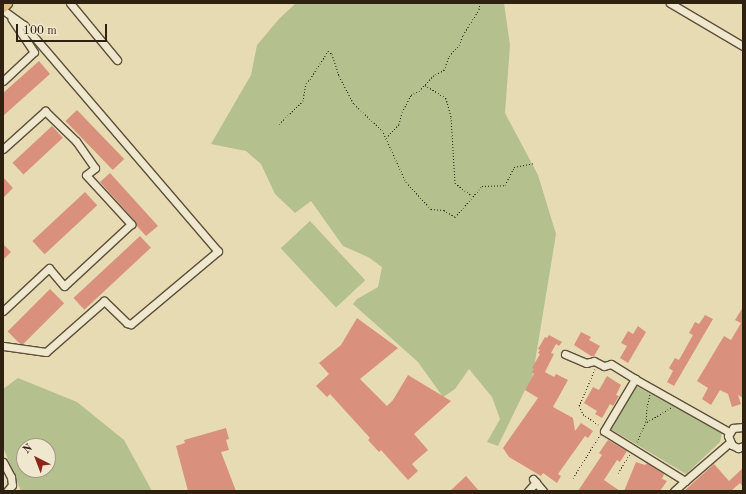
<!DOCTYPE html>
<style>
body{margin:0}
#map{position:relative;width:746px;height:494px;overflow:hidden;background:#e7dbb3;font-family:"Old Standard TT",serif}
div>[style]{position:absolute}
.green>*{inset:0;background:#b4c08e;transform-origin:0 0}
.building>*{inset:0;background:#d9917e;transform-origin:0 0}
.path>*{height:1px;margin-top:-0.5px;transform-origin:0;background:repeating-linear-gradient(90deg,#2f2112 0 1px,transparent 0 3px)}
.roads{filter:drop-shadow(1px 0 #5d503a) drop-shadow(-1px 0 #5d503a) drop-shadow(0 1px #5d503a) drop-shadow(0 -1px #5d503a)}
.minor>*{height:7px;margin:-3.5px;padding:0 3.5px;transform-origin:3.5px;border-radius:3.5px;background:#efe8ce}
.major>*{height:9px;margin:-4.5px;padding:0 4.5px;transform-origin:4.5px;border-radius:4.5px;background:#e4be7a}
span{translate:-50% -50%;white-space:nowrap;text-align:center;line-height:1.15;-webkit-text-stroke:3px #efe8ce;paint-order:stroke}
.frame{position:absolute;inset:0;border:4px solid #2f2112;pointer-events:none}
.north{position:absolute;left:16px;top:438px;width:40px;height:40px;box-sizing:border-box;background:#efe8ce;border:1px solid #a29883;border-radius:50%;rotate:318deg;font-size:11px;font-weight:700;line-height:16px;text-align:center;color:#2f2112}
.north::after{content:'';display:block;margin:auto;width:14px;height:18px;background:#8f2418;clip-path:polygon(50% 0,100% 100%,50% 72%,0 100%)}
.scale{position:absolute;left:16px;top:24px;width:91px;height:18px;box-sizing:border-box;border:2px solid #2f2112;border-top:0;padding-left:5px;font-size:12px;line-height:14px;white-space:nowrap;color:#2f2112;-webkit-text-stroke:3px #efe8ce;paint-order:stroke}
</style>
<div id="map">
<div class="green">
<div style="clip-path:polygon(296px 3px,504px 3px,510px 45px,505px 113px,538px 175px,556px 234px,532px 380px,525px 390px,498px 446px,487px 442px,500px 419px,492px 397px,469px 369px,455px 389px,443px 397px,418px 362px,353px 304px,357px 299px,378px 287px,382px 267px,368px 257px,343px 246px,311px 201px,295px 213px,275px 194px,261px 164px,246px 151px,211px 144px,251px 75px,257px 45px,279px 19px)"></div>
<div style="left:310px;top:221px;width:81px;height:40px;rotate:47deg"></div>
<div style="clip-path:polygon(evenodd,18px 378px,77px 402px,124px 440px,152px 491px,21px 491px,3px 447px,3px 389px,18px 378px,24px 446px,48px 446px,48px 470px,24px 470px,24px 446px)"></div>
<div style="clip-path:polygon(634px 385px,722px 432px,720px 442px,686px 474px,609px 428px)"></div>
</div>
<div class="building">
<div style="clip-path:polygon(39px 61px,50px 74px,3px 116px,3px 93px)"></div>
<div style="left:77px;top:110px;width:68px;height:16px;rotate:46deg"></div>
<div style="left:52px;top:126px;width:16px;height:54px;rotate:47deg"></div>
<div style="clip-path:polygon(110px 173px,158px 226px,146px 236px,136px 225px,135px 221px,100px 182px)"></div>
<div style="clip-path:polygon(3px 177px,13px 188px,3px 198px)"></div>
<div style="left:85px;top:192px;width:18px;height:72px;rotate:47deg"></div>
<div style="left:140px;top:236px;width:16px;height:91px;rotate:47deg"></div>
<div style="clip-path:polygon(3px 244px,11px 252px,3px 260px)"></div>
<div style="left:50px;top:289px;width:20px;height:60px;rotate:45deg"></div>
<div style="clip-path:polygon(743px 307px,743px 398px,738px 395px,741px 404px,732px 407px,728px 394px,720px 390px,711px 405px,702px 399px,708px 388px,697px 381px,724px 336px,731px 340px,741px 323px,735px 320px)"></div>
<div style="clip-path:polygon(705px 315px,713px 319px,674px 386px,667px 382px,673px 371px,669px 368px,675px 358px,679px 360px,693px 335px,689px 333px,695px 322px,699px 324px)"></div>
<div style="clip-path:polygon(357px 318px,398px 348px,360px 379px,387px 406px,393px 400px,408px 375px,451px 401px,414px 434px,428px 450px,412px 464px,418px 471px,408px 480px,381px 450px,379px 452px,368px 440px,370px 438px,330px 394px,327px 397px,316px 386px,329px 374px,319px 363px,341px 345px)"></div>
<div style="clip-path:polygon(638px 326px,646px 332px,628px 363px,620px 358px,627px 346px,621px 343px,628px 331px,633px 334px)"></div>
<div style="clip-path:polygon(581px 332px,591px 337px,589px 340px,600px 346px,594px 356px,591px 356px,574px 345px)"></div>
<div style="clip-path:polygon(549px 335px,562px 342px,559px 346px,556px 344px,551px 353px,554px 354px,545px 372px,554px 377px,556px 374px,568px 380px,553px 407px,573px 418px,575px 431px,581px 423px,593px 431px,588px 438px,585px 436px,558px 474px,561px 476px,557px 483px,543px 473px,541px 476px,509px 457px,503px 448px,538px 398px,525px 390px,534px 374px,532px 372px,534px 369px,532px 368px,540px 354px,538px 353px,540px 350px,538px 349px,545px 337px,547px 338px)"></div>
<div style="clip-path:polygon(607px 376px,621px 385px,616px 395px,619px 396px,613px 406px,610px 404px,602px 418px,595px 414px,597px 411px,584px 403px,593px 387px,599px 390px)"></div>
<div style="clip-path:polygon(226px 428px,229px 439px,226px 440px,229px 450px,221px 452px,236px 491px,188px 491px,176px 446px,185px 443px,184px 440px)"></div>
<div style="clip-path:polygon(608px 440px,627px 451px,620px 462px,617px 460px,604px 480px,620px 491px,578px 491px,602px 455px,599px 453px)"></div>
<div style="clip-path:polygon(636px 462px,645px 465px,647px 463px,664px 474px,662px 479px,667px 481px,660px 491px,624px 491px)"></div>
<div style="clip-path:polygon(714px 464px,729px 481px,743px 468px,743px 487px,740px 483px,731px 491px,684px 491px)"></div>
<div style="clip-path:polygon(466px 476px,479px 491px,450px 491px)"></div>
</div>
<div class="path">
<div style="left:425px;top:85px;width:25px;rotate:32deg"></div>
<div style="left:446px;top:98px;width:20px;rotate:75deg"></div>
<div style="left:451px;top:117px;width:66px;rotate:86.5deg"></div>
<div style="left:455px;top:183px;width:20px;rotate:37deg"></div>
<div style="left:279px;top:124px;width:33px;rotate:-44deg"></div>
<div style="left:303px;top:101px;width:18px;rotate:-81deg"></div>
<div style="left:306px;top:83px;width:6px;rotate:-45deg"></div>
<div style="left:310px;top:79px;width:33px;rotate:-57deg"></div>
<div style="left:328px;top:51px;width:5px;rotate:37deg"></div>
<div style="left:332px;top:54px;width:23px;rotate:72deg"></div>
<div style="left:339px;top:76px;width:32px;rotate:62deg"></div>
<div style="left:354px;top:104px;width:38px;rotate:43deg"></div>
<div style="left:382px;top:130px;width:57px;rotate:65.2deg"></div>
<div style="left:406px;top:182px;width:37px;rotate:47deg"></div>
<div style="left:431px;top:209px;width:13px;rotate:4deg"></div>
<div style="left:444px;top:210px;width:13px;rotate:32deg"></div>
<div style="left:455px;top:217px;width:41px;rotate:-48.9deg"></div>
<div style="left:482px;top:186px;width:23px;rotate:-2deg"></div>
<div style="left:505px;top:185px;width:20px;rotate:-63deg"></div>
<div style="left:514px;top:167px;width:20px;rotate:-11deg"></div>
<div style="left:386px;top:138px;width:19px;rotate:-47deg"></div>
<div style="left:399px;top:124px;width:12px;rotate:-76deg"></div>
<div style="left:402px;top:112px;width:19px;rotate:-62deg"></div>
<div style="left:411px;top:95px;width:9px;rotate:-27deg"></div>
<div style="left:419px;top:91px;width:21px;rotate:-47deg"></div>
<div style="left:433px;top:76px;width:13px;rotate:-29deg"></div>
<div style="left:444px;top:70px;width:15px;rotate:-70deg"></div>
<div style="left:449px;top:56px;width:15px;rotate:-48deg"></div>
<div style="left:459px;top:45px;width:11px;rotate:-68deg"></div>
<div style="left:463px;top:35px;width:31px;rotate:-58deg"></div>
<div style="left:479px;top:9px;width:6px;rotate:-81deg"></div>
<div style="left:595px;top:369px;width:40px;rotate:113.4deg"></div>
<div style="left:579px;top:406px;width:9px;rotate:63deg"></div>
<div style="left:583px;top:414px;width:19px;rotate:35deg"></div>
<div style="left:647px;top:422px;width:29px;rotate:-31deg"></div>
<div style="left:637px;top:442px;width:22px;rotate:-66deg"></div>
<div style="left:646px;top:422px;width:15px;rotate:-86deg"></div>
<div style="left:647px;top:407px;width:13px;rotate:-77deg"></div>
<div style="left:618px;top:473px;width:22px;rotate:-58deg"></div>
<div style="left:573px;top:478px;width:51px;rotate:-57.9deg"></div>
</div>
<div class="roads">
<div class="minor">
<div style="left:70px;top:3px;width:74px;rotate:50.5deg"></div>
<div style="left:670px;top:3px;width:85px;rotate:30.5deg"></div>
<div style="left:3px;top:10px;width:26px;rotate:36deg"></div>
<div style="left:24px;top:25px;width:298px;rotate:49.4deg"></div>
<div style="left:218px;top:251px;width:114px;rotate:140deg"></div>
<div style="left:131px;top:324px;width:4px;rotate:-166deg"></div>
<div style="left:127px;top:323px;width:32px;rotate:-136deg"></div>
<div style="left:104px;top:301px;width:77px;rotate:138.7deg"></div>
<div style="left:46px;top:352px;width:43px;rotate:-172.1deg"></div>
<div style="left:3px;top:81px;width:42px;rotate:-43.1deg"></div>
<div style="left:34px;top:52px;width:40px;rotate:-124deg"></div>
<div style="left:3px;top:149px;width:57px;rotate:-42.1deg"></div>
<div style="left:45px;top:111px;width:43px;rotate:44.1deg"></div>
<div style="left:76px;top:141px;width:33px;rotate:55deg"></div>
<div style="left:95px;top:168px;width:11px;rotate:142deg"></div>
<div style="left:86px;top:175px;width:67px;rotate:47.4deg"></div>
<div style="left:131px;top:224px;width:91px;rotate:137.2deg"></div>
<div style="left:64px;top:286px;width:23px;rotate:-130deg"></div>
<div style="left:49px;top:268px;width:63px;rotate:136.9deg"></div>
<div style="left:565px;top:354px;width:23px;rotate:23deg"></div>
<div style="left:586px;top:363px;width:8px;rotate:-14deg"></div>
<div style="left:594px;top:361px;width:11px;rotate:27deg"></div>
<div style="left:604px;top:366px;width:7px;rotate:-16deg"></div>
<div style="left:611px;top:364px;width:28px;rotate:32deg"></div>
<div style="left:743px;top:427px;width:10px;rotate:174deg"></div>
<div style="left:733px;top:428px;width:9px;rotate:122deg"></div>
<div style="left:728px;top:436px;width:10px;rotate:66deg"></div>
<div style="left:732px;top:445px;width:7px;rotate:27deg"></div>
<div style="left:738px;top:448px;width:5px;rotate:-22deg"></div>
<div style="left:3px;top:462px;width:17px;rotate:62deg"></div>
<div style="left:11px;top:477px;width:8px;rotate:83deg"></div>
<div style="left:12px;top:485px;width:8px;rotate:130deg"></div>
<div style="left:533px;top:479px;width:16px;rotate:50deg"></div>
<div style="left:685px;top:481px;width:58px;rotate:-40.8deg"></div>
<div style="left:528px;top:491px;width:12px;rotate:-48deg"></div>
<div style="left:674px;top:491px;width:15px;rotate:-42deg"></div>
<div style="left:685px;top:481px;width:95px;rotate:-148.3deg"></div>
<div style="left:604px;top:431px;width:61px;rotate:-59.2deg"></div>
<div style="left:635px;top:379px;width:108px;rotate:29.4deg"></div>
</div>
<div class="major">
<div style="left:3px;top:7px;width:6px;rotate:-45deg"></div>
</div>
</div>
<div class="frame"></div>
<div class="north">N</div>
<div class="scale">100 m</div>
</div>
